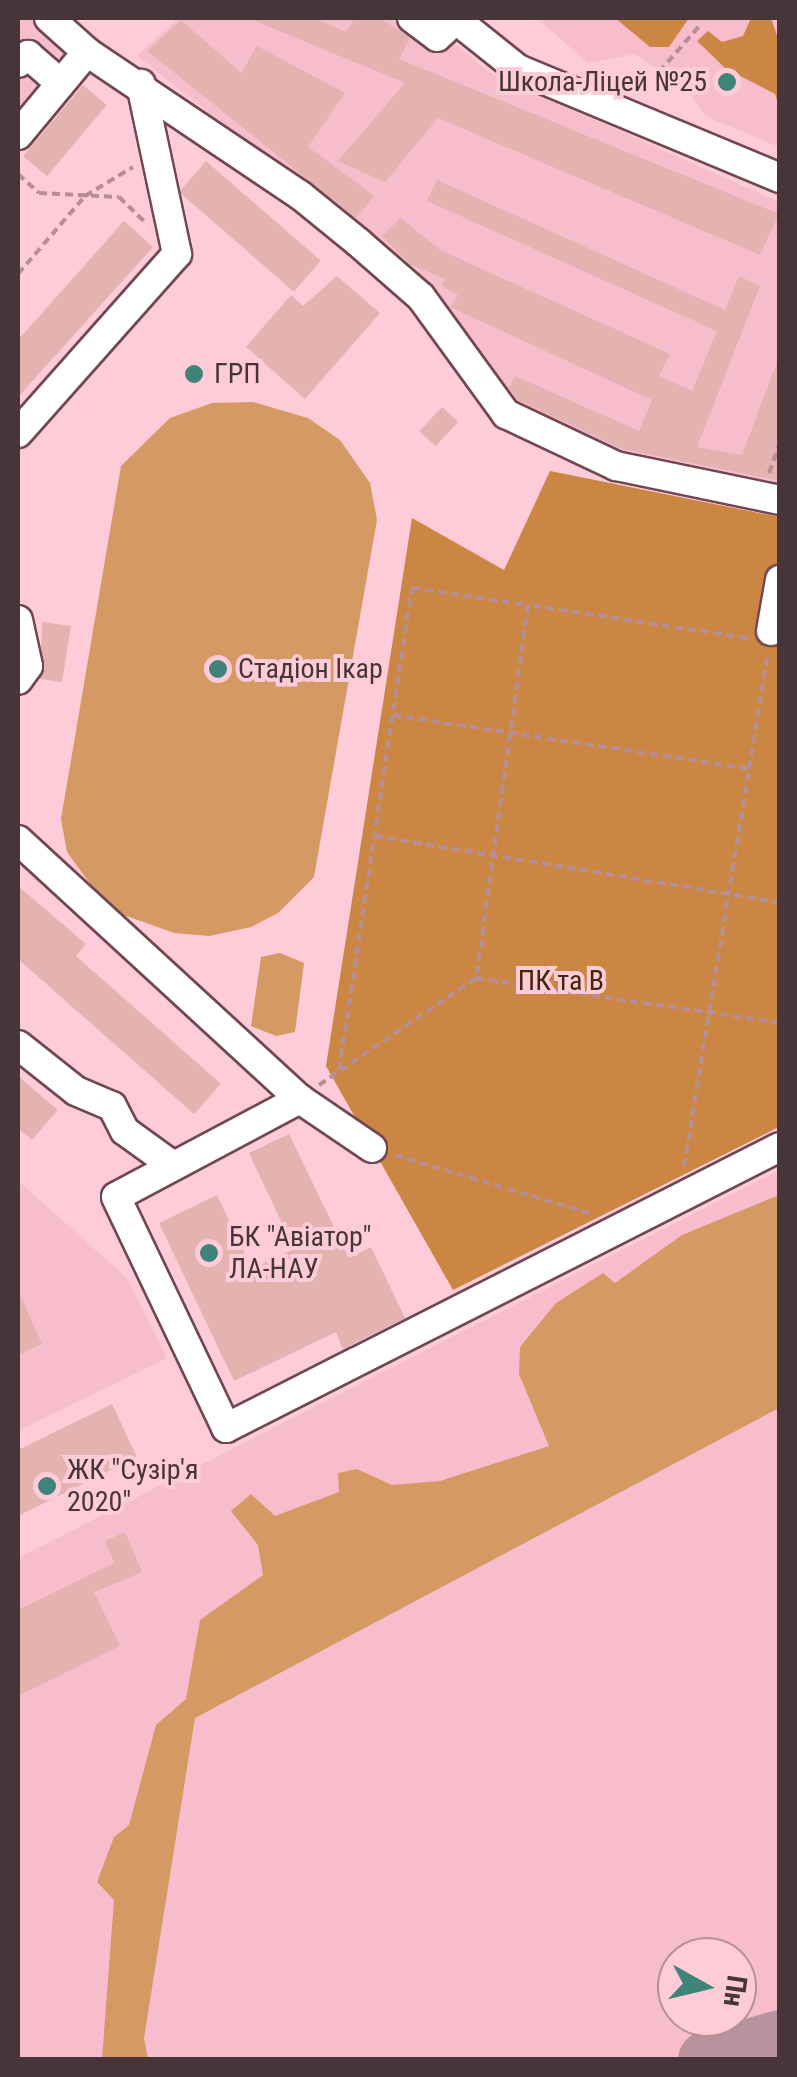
<!DOCTYPE html>
<meta charset="utf-8">
<style>
body{margin:0}
#map{position:relative;width:797px;height:2077px;overflow:hidden;background:#fecbd8;font-family:"Roboto Condensed",sans-serif}
div>[style]{position:absolute}
.built>*{inset:0;background:#f7bdcc}
.green>*{inset:0;background:#d59964}
.forest>*{inset:0;background:#cc8643}
.taxiway>*{height:58px;margin:-29px;padding:0 29px;transform-origin:29px;border-radius:29px;background:#b8929c}
.building>*{inset:0;background:#e4b2af;transform-origin:0 0}
.path>*{height:4px;margin-top:-2px;transform-origin:0;background:repeating-linear-gradient(90deg,#b58e98 0 8px,transparent 0 13px)}
.roads{filter:drop-shadow(2px 0 #714752) drop-shadow(-2px 0 #714752) drop-shadow(0 2px #714752) drop-shadow(0 -2px #714752)}
.minor>*{height:28px;margin:-14px;padding:0 14px;transform-origin:14px;border-radius:14px;background:#fff}
.dots>*{width:28px;height:28px;translate:-50% -50%;box-sizing:border-box;border:5px solid #fecbd8;border-radius:50%}
span{translate:-50% -50%;white-space:nowrap;text-align:center;line-height:1.15;-webkit-text-stroke:8px #fecbd8;paint-order:stroke}
.poi-label{font-size:28px;color:#48353a}
.right{translate:-100% -50%;text-align:right}
.left{translate:0 -50%;text-align:left}
.park-label{font-size:28px;color:#44270a}
.frame{position:absolute;inset:0;border:20px solid #48353a;pointer-events:none}
.north{position:absolute;left:657px;top:1937px;width:100px;height:100px;box-sizing:border-box;background:#fecbd8;border:2px solid #b58f99;border-radius:50%;rotate:98deg;font-size:28px;font-weight:700;line-height:40px;text-align:center;color:#48353a}
.north::after{content:'';display:block;margin:auto;width:35px;height:45px;background:#3f8479;clip-path:polygon(50% 0,100% 100%,50% 72%,0 100%)}
</style>
<div id="map">
<div class="built">
<div style="clip-path:polygon(18px 18px,34px 18px,71px 51px,18px 116px)"></div>
<div style="clip-path:polygon(178px 18px,424px 18px,490px 73px,779px 202px,779px 488px,633px 458px,502px 401px,415px 275px,137px 56px)"></div>
<div style="clip-path:polygon(537px 18px,779px 18px,779px 147px,707px 117px,688px 92px,635px 54px,588px 63px)"></div>
<div style="clip-path:polygon(evenodd,779px 1170px,779px 2059px,18px 2060px,18px 1558px,779px 1170px,677px 1957px,737px 1957px,737px 2017px,677px 2017px,677px 1957px)"></div>
<div style="clip-path:polygon(18px 1181px,128px 1279px,167px 1358px,18px 1431px)"></div>
</div>
<div class="green">
<div style="clip-path:polygon(253px 402px,308px 418px,340px 440px,370px 483px,377px 520px,314px 877px,278px 913px,251px 927px,209px 936px,174px 933px,121px 914px,96px 892px,67px 852px,61px 819px,121px 466px,170px 418px,212px 403px)"></div>
<div style="clip-path:polygon(280px 953px,304px 963px,295px 1032px,276px 1036px,251px 1026px,261px 957px)"></div>
<div style="clip-path:polygon(779px 1195px,779px 1408px,195px 1718px,144px 2038px,148px 2059px,102px 2059px,114px 1900px,97px 1882px,114px 1837px,129px 1825px,156px 1725px,186px 1699px,200px 1620px,263px 1575px,258px 1545px,231px 1511px,251px 1494px,275px 1516px,339px 1492px,338px 1473px,357px 1469px,392px 1485px,440px 1481px,549px 1446px,519px 1374px,520px 1347px,556px 1303px,603px 1273px,615px 1283px,682px 1235px)"></div>
</div>
<div class="forest">
<div style="clip-path:polygon(615px 18px,689px 18px,669px 47px,650px 47px)"></div>
<div style="clip-path:polygon(751px 18px,771px 18px,779px 41px,779px 107px,775px 94px,725px 68px,697px 41px,708px 31px,722px 42px,743px 36px)"></div>
<div style="clip-path:polygon(550px 471px,779px 517px,779px 1127px,453px 1290px,326px 1066px,412px 518px,504px 570px)"></div>
</div>
<div class="taxiway">
<div style="left:707px;top:2060px;width:76px;rotate:-16deg"></div>
</div>
<div class="building">
<div style="clip-path:polygon(248px 18px,315px 18px,346px 32px,355px 18px,380px 18px,410px 38px,399px 59px,779px 214px,760px 255px,438px 118px,385px 182px,338px 161px,405px 83px)"></div>
<div style="clip-path:polygon(181px 20px,241px 73px,257px 46px,345px 93px,308px 147px,374px 196px,356px 218px,147px 51px)"></div>
<div style="left:83px;top:85px;width:31px;height:93px;rotate:40deg"></div>
<div style="left:206px;top:161px;width:152px;height:41px;rotate:41deg"></div>
<div style="clip-path:polygon(437px 180px,725px 310px,739px 276px,760px 286px,697px 447px,742px 455px,780px 354px,780px 481px,622px 449px,518px 400px,509px 388px,515px 376px,639px 431px,652px 400px,450px 307px,458px 295px,442px 286px,445px 279px,411px 265px,382px 236px,401px 218px,440px 250px,670px 354px,659px 376px,692px 391px,717px 331px,427px 201px)"></div>
<div style="clip-path:polygon(124px 221px,153px 247px,18px 397px,18px 340px)"></div>
<div style="clip-path:polygon(337px 276px,380px 313px,305px 399px,246px 347px,291px 295px,303px 306px)"></div>
<div style="left:442px;top:407px;width:22px;height:33px;rotate:43deg"></div>
<div style="clip-path:polygon(42px 622px,71px 626px,62px 682px,40px 679px)"></div>
<div style="clip-path:polygon(18px 886px,86px 944px,76px 956px,221px 1084px,194px 1114px,18px 959px)"></div>
<div style="clip-path:polygon(18px 1076px,58px 1110px,32px 1140px,18px 1128px)"></div>
<div style="clip-path:polygon(289px 1134px,349px 1258px,371px 1247px,405px 1318px,343px 1349px,336px 1332px,234px 1381px,159px 1223px,217px 1195px,252px 1269px,294px 1249px,249px 1153px)"></div>
<div style="clip-path:polygon(18px 1290px,42px 1344px,18px 1355px)"></div>
<div style="clip-path:polygon(112px 1404px,137px 1457px,18px 1516px,18px 1450px)"></div>
<div style="clip-path:polygon(125px 1532px,142px 1572px,94px 1592px,120px 1646px,18px 1696px,18px 1610px,114px 1563px,105px 1541px)"></div>
</div>
<div class="path">
<div style="left:659px;top:72px;width:64px;rotate:-48.8deg"></div>
<div style="left:18px;top:174px;width:28px;rotate:42deg"></div>
<div style="left:39px;top:193px;width:80px;rotate:2.9deg"></div>
<div style="left:119px;top:197px;width:36px;rotate:44deg"></div>
<div style="left:18px;top:274px;width:103px;rotate:-49.3deg"></div>
<div style="left:85px;top:196px;width:56px;rotate:-31.1deg"></div>
<div style="left:769px;top:473px;width:32px;rotate:-70deg"></div>
<div style="left:747px;top:638px;width:221px;rotate:-171.4deg"></div>
<div style="left:528px;top:605px;width:377px;rotate:97.9deg"></div>
<div style="left:476px;top:978px;width:307px;rotate:8.4deg"></div>
<div style="left:393px;top:715px;width:360px;rotate:8.6deg"></div>
<div style="left:375px;top:836px;width:410px;rotate:9.3deg"></div>
<div style="left:339px;top:1070px;width:487px;rotate:-81.4deg"></div>
<div style="left:412px;top:588px;width:117px;rotate:8.3deg"></div>
<div style="left:319px;top:1085px;width:190px;rotate:-34.3deg"></div>
<div style="left:395px;top:1155px;width:206px;rotate:16.7deg"></div>
<div style="left:684px;top:1166px;width:520px;rotate:-80.7deg"></div>
</div>
<div class="roads">
<div class="minor">
<div style="left:49px;top:18px;width:51px;rotate:41.8deg"></div>
<div style="left:87px;top:52px;width:257px;rotate:33.9deg"></div>
<div style="left:300px;top:195px;width:76px;rotate:39.1deg"></div>
<div style="left:359px;top:243px;width:82px;rotate:41.1deg"></div>
<div style="left:421px;top:297px;width:145px;rotate:54deg"></div>
<div style="left:506px;top:414px;width:122px;rotate:25.3deg"></div>
<div style="left:616px;top:466px;width:167px;rotate:11.7deg"></div>
<div style="left:412px;top:18px;width:31px;rotate:37deg"></div>
<div style="left:437px;top:37px;width:26px;rotate:-43deg"></div>
<div style="left:454px;top:18px;width:82px;rotate:38.6deg"></div>
<div style="left:518px;top:69px;width:284px;rotate:22.6deg"></div>
<div style="left:18px;top:63px;width:13px;rotate:-39deg"></div>
<div style="left:28px;top:55px;width:43px;rotate:41.2deg"></div>
<div style="left:18px;top:135px;width:108px;rotate:-50.3deg"></div>
<div style="left:18px;top:433px;width:239px;rotate:-48.4deg"></div>
<div style="left:177px;top:254px;width:174px;rotate:-102deg"></div>
<div style="left:18px;top:620px;width:47px;rotate:77.7deg"></div>
<div style="left:28px;top:666px;width:17px;rotate:126deg"></div>
<div style="left:771px;top:631px;width:52px;rotate:-80deg"></div>
<div style="left:18px;top:840px;width:383px;rotate:42.6deg"></div>
<div style="left:18px;top:1045px;width:74px;rotate:38.4deg"></div>
<div style="left:76px;top:1091px;width:39px;rotate:23deg"></div>
<div style="left:112px;top:1106px;width:28px;rotate:63deg"></div>
<div style="left:125px;top:1131px;width:58px;rotate:35.9deg"></div>
<div style="left:372px;top:1148px;width:87px;rotate:-145.8deg"></div>
<div style="left:300px;top:1099px;width:208px;rotate:152deg"></div>
<div style="left:116px;top:1197px;width:256px;rotate:64.5deg"></div>
<div style="left:226px;top:1428px;width:621px;rotate:-26.9deg"></div>
</div>
</div>
<div class="dots">
<div style="left:727px;top:82px;background:#3f8479"></div>
<div style="left:194px;top:374px;background:#3f8479"></div>
<div style="left:218px;top:669px;background:#3f8479"></div>
<div style="left:209px;top:1253px;background:#3f8479"></div>
<div style="left:47px;top:1486px;background:#3f8479"></div>
</div>
<div class="poi-label">
<span class="right" style="left:707px;top:82px">Школа-Ліцей №25</span>
<span class="left" style="left:214px;top:374px">ГРП</span>
<span class="left" style="left:238px;top:669px">Стадіон Ікар</span>
<span class="left" style="left:229px;top:1253px">БК "Авіатор"<br>ЛА-НАУ</span>
<span class="left" style="left:67px;top:1486px">ЖК "Сузір'я<br>2020"</span>
</div>
<div class="park-label">
<span style="left:561px;top:981px">ПК та В</span>
</div>
<div class="frame"></div>
<div class="north">Пн</div>
</div>
